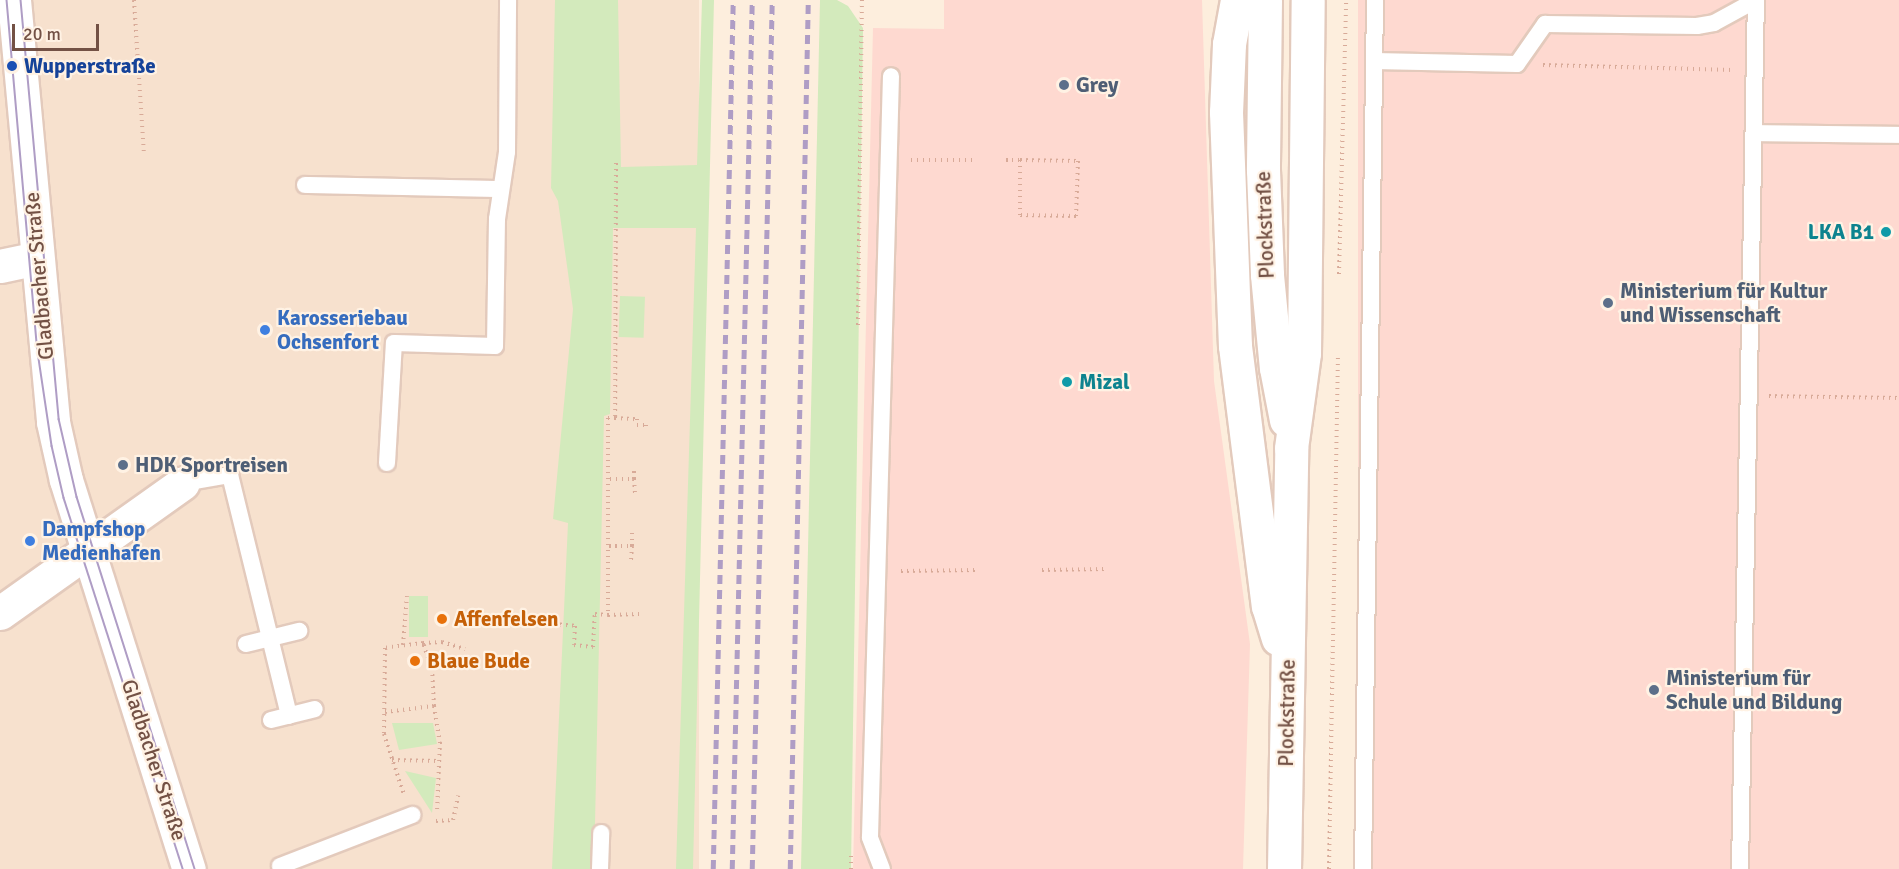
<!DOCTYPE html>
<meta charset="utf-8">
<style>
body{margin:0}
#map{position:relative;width:1899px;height:869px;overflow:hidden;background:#fdeedd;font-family:Signika,sans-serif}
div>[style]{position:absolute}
.residential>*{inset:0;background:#f7e1ce;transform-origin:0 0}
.commercial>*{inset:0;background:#fed9d0;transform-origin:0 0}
.green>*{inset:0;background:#d3eabc;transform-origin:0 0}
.path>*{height:4px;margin-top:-2px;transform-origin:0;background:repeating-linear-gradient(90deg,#d8aa98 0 1.5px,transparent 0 6px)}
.roads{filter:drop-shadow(2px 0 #e3cabc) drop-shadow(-2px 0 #e3cabc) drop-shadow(0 2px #e3cabc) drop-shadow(0 -2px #e3cabc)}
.service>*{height:16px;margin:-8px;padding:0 8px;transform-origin:8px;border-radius:8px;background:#fff}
.minor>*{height:33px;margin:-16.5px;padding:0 16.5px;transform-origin:16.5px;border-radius:16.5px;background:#fff}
.tertiary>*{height:33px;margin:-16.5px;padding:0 16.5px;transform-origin:16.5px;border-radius:16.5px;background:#fff}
.secondary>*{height:33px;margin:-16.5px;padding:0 16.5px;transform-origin:16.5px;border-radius:16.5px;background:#fff}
.tram>*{height:1.5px;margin:-0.75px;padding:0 0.75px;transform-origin:0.75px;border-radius:0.75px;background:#af9dc5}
.rail>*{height:4.5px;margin-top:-2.25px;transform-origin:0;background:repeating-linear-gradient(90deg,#af9dc5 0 9px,transparent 0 15px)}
.dots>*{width:16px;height:16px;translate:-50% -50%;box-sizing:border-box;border:3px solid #fff2e4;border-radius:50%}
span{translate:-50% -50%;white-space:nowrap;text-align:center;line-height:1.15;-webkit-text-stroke:4.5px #fff2e4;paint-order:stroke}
.transit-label{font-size:21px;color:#164399;font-weight:700}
.left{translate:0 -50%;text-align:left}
.service-label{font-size:21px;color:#4e5e75;font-weight:700}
.street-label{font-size:21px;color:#735145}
.culture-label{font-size:21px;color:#0d838f;font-weight:700}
.right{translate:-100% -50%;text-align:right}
.shop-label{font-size:21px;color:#366cbe;font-weight:700}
.food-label{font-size:21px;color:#c56008;font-weight:700}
.scale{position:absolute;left:12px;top:24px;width:87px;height:27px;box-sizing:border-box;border:3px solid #735145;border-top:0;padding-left:8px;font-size:18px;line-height:21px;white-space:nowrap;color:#735145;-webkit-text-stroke:4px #fff2e4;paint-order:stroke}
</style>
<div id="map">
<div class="residential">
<div style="left:0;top:0;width:699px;height:869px"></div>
</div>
<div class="commercial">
<div style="clip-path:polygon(944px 0,1202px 0,1214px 381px,1250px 644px,1243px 869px,853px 869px,873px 28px,944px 29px)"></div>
<div style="left:1358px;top:0;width:541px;height:869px"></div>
</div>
<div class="green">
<div style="clip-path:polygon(555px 0,618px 0,621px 167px,697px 165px,702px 0,714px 0,693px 869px,676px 869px,696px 228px,613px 228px,610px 414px,604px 416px,594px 869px,552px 869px,568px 523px,553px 519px,573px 309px,558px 201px,551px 188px)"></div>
<div style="clip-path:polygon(820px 0,837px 0,848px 6px,863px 28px,851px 869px,801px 869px)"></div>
<div style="left:620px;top:296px;width:25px;height:41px;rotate:2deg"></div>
<div style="left:409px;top:596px;width:19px;height:41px"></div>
<div style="clip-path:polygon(392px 723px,433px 723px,437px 744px,399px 750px)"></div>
<div style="clip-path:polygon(405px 771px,436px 778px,432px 813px)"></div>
</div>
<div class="path">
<div style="left:134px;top:0;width:153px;rotate:86.3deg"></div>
<div style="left:1543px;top:65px;width:190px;rotate:1.5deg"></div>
<div style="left:911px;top:160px;width:65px"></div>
<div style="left:1006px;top:160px;width:14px"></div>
<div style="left:1020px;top:160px;width:58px;rotate:1deg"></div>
<div style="left:1078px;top:161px;width:55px;rotate:92.1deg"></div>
<div style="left:1076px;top:216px;width:56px;rotate:-179deg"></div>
<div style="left:1020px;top:215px;width:55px;rotate:-90deg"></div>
<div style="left:616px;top:163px;width:255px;rotate:90.2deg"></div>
<div style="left:615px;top:418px;width:7px;rotate:180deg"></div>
<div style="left:608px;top:418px;width:197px;rotate:90deg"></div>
<div style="left:608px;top:615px;width:31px;rotate:-2deg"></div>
<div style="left:1339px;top:274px;width:274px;rotate:-88.5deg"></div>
<div style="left:858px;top:325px;width:325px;rotate:-89.3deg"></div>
<div style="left:1769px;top:396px;width:130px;rotate:0.9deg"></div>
<div style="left:615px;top:418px;width:22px;rotate:3deg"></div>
<div style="left:637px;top:419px;width:6px;rotate:90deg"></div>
<div style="left:637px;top:425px;width:9px"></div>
<div style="left:646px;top:425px;width:3px;rotate:90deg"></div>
<div style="left:610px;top:479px;width:24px"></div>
<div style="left:634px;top:479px;width:11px;rotate:-90deg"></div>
<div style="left:634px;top:479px;width:15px;rotate:86deg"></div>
<div style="left:609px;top:546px;width:23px"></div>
<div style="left:632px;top:546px;width:14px;rotate:94deg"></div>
<div style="left:632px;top:546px;width:13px;rotate:-90deg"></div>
<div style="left:1042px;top:570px;width:63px;rotate:-0.9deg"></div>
<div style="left:901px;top:571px;width:75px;rotate:-0.8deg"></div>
<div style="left:554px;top:624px;width:21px;rotate:5deg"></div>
<div style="left:575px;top:626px;width:19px;rotate:93deg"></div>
<div style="left:574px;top:645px;width:19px;rotate:6deg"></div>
<div style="left:593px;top:647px;width:33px;rotate:-87deg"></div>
<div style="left:595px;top:614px;width:13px;rotate:4deg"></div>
<div style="left:423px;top:643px;width:19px;rotate:-3deg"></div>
<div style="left:442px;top:642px;width:24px;rotate:17deg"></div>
<div style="left:403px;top:645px;width:49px;rotate:-85.3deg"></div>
<div style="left:434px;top:706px;width:36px;rotate:81deg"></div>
<div style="left:440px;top:742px;width:70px;rotate:92.5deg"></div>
<div style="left:385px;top:712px;width:49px;rotate:-7deg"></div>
<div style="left:434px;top:706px;width:37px;rotate:-93deg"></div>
<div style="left:432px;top:669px;width:28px;rotate:-109deg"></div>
<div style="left:423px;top:643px;width:38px;rotate:173deg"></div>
<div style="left:385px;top:648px;width:86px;rotate:90.7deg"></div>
<div style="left:384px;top:734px;width:64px;rotate:71.8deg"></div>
<div style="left:392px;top:760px;width:47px;rotate:1.2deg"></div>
<div style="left:436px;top:821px;width:17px;rotate:-3deg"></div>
<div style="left:453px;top:820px;width:25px;rotate:-78deg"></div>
<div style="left:851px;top:869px;width:14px;rotate:-90deg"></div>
<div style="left:1329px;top:869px;width:515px;rotate:-89deg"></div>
</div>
<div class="roads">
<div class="service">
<div style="left:1374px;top:61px;width:143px;rotate:1.2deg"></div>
<div style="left:1517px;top:64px;width:49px;rotate:-55deg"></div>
<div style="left:1545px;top:24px;width:152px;rotate:0.8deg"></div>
<div style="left:1697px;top:26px;width:17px;rotate:-10deg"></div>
<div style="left:1714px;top:23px;width:48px;rotate:-28.7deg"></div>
<div style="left:1755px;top:133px;width:144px;rotate:0.8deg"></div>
<div style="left:305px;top:185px;width:195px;rotate:1.2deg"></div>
<div style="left:387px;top:463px;width:120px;rotate:-86.7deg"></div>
<div style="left:394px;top:343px;width:101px;rotate:1.7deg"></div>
<div style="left:495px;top:346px;width:127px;rotate:-89.1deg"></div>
<div style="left:497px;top:219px;width:68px;rotate:-81.5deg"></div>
<div style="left:507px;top:152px;width:152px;rotate:-89.6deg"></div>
<div style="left:183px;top:483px;width:48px;rotate:-9.7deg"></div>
<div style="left:230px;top:475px;width:248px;rotate:76.2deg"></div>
<div style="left:246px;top:644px;width:55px;rotate:-13.8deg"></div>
<div style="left:271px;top:720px;width:45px;rotate:-14deg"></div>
<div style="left:280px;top:866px;width:142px;rotate:-21.1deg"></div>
<div style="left:600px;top:869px;width:36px;rotate:-88deg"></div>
<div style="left:882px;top:869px;width:34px;rotate:-111deg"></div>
<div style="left:870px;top:837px;width:761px;rotate:-88.42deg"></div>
<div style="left:1363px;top:869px;width:869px;rotate:-89.21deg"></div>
<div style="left:1740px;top:869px;width:869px;rotate:-88.95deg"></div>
</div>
<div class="minor">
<div style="left:0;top:266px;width:38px;rotate:-12deg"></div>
<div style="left:0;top:613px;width:224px;rotate:-35.4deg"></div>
</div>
<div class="tertiary">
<div style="left:14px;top:0;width:424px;rotate:84.7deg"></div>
<div style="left:53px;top:422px;width:59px;rotate:77.4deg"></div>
<div style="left:66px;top:480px;width:408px;rotate:72.5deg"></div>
</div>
<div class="secondary">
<div style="left:1237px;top:0;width:45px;rotate:100.3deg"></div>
<div style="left:1229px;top:44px;width:68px;rotate:92.5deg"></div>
<div style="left:1226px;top:112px;width:234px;rotate:87.8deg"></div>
<div style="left:1235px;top:346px;width:262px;rotate:82.8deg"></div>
<div style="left:1268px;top:606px;width:34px;rotate:73deg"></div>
<div style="left:1265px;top:0;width:170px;rotate:90.7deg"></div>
<div style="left:1263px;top:170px;width:105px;rotate:87.8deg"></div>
<div style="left:1267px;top:275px;width:93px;rotate:84.5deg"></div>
<div style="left:1276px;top:368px;width:53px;rotate:79.1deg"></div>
<div style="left:1284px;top:869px;width:421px;rotate:-89deg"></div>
<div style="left:1291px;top:448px;width:96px;rotate:-82.2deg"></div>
<div style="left:1304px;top:353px;width:353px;rotate:-89.4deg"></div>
</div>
</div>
<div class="tram">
<div style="left:7px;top:0;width:353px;rotate:85deg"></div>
<div style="left:38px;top:352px;width:95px;rotate:81.5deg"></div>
<div style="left:52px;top:446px;width:53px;rotate:77deg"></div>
<div style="left:64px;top:498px;width:390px;rotate:72.2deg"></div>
<div style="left:21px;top:0;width:421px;rotate:84.8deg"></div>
<div style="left:59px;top:419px;width:80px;rotate:77deg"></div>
<div style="left:77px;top:497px;width:390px;rotate:72.4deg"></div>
</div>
<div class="rail">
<div style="left:713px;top:869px;width:869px;rotate:-88.68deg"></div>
<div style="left:732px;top:869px;width:869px;rotate:-88.68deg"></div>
<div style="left:752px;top:869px;width:869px;rotate:-88.68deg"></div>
<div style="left:790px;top:869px;width:869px;rotate:-88.81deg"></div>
</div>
<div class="dots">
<div style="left:12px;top:66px;background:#1a4fb4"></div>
<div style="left:1064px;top:85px;background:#5c6f8a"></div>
<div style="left:1886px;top:232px;background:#0f9aa8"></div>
<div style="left:1608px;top:303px;background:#5c6f8a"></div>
<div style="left:265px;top:330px;background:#3f7fe0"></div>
<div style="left:1067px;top:382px;background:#0f9aa8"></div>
<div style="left:123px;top:465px;background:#5c6f8a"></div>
<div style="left:30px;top:541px;background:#3f7fe0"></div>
<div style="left:442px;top:619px;background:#e8710a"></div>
<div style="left:415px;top:661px;background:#e8710a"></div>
<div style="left:1654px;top:690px;background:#5c6f8a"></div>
</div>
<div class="transit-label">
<span class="left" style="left:24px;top:66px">Wupperstraße</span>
</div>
<div class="service-label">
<span class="left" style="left:1076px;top:85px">Grey</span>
<span class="left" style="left:1620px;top:303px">Ministerium für Kultur<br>und Wissenschaft</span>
<span class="left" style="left:135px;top:465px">HDK Sportreisen</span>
<span class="left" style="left:1666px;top:690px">Ministerium für<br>Schule und Bildung</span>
</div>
<div class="street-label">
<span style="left:1265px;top:225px;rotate:-92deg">Plockstraße</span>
<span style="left:39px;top:276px;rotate:-95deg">Gladbacher Straße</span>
<span style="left:1287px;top:713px;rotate:-89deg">Plockstraße</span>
<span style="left:154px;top:760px;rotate:72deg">Gladbacher Straße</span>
</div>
<div class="culture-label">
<span class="right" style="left:1874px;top:232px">LKA B1</span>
<span class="left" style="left:1079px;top:382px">Mizal</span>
</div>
<div class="shop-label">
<span class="left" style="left:277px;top:330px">Karosseriebau<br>Ochsenfort</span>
<span class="left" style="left:42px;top:541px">Dampfshop<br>Medienhafen</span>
</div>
<div class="food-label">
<span class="left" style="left:454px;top:619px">Affenfelsen</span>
<span class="left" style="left:427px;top:661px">Blaue Bude</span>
</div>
<div class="scale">20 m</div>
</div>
